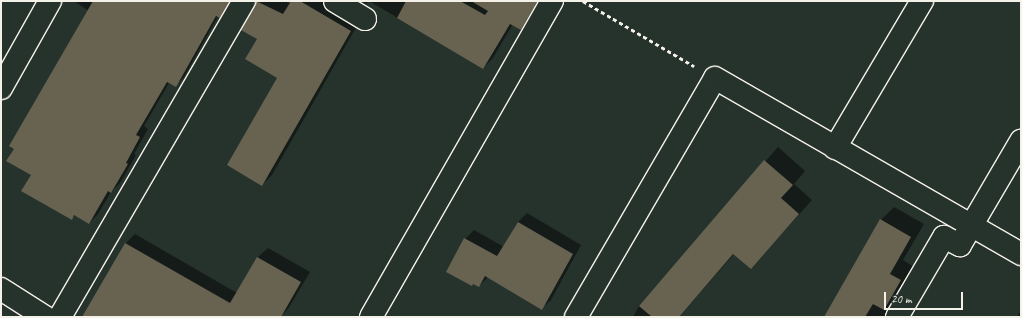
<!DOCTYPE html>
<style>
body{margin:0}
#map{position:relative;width:1022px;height:318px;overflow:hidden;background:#26332d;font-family:Caveat,sans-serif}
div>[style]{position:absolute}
.shadow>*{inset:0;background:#0007}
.building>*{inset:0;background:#676350}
.path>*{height:2.5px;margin-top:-1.25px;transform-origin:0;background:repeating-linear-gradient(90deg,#f4f1e8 0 4px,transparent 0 7px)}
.roads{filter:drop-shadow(1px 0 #f4f1e8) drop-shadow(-1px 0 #f4f1e8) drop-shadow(0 1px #f4f1e8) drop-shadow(0 -1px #f4f1e8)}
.minor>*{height:22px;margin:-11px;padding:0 11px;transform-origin:11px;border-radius:11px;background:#26332d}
span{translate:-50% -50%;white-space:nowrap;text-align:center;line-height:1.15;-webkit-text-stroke:3.5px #26332d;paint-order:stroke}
.frame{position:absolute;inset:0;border:2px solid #f4f1e8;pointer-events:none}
.scale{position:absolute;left:884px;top:292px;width:79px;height:18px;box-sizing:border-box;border:2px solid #f4f1e8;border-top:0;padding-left:5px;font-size:12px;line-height:14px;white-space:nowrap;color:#f4f1e8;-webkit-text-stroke:3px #26332d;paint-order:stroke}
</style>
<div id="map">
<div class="shadow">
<div style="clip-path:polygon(74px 1px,232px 1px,218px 16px,184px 77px,175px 86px,169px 83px,144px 126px,148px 129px,134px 154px,136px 155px,120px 183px,111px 192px,98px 214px,89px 223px,75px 215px,71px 219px,32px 175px,89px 11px)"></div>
<div style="clip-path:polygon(257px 1px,285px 1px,290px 4px,292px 1px,338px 1px,362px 17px,272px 175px,262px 185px,279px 77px,258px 39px)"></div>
<div style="clip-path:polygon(361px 1px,369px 1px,366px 4px)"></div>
<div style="clip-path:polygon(369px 1px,541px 1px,530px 19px,521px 29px,513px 24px,493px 58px,483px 68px)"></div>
<div style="clip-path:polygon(778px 147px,805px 171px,794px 184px,812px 200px,751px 268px,734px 254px,679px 317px,633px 317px,639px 306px)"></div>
<div style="clip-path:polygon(894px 207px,924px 224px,903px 260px,914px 267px,884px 317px,825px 317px,881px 220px)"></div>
<div style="clip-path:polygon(527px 213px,581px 245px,551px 300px,542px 308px,488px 277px,479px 286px,474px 283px,472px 285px,465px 239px,474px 230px,504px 247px,518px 222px)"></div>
<div style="clip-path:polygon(135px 234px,237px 293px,258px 257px,268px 248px,310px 272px,288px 309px,280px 317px,83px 317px,126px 243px)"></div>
<div style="clip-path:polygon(1021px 310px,1021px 317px,1017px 317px)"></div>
</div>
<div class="building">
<div style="clip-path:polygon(93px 1px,230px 1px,220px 18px,216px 16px,176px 87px,167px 82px,136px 135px,140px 137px,126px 163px,128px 164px,111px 193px,108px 191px,89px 224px,74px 215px,72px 220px,21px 191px,31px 175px,6px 161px,14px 149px,9px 146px)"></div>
<div style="clip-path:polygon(256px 1px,283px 14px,291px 1px,300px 1px,351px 31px,262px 186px,227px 165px,277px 78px,245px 59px,257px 39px,241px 30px)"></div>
<div style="clip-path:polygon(406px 1px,460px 1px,485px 15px,488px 11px,471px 1px,538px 1px,521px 30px,510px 24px,483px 69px,397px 18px)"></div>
<div style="clip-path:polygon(764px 160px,793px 185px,781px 198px,799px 214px,751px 269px,733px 254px,679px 317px,652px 317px,639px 306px)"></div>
<div style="clip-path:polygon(880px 219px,911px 237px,890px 274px,901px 280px,884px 310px,873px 304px,865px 317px,824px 317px)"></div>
<div style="clip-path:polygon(518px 222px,573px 254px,542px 310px,485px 276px,479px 287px,473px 284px,472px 286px,446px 272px,464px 238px,497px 256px)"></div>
<div style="clip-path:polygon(125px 243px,230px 303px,257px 257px,301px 282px,281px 317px,82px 317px)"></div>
</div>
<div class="path">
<div style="left:583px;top:1px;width:129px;rotate:30.4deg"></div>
</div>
<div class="roads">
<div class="minor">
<div style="left:335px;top:1px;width:35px;rotate:31deg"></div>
<div style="left:1px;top:88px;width:100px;rotate:-60.6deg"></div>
<div style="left:835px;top:148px;width:171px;rotate:-59.4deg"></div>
<div style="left:1px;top:289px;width:52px;rotate:32.5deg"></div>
<div style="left:60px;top:317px;width:366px;rotate:-59.8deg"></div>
<div style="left:371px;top:317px;width:364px;rotate:-60.2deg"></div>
<div style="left:576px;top:317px;width:276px;rotate:-59.8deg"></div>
<div style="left:715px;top:78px;width:353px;rotate:29.9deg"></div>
<div style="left:897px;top:317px;width:93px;rotate:-59.6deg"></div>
<div style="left:944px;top:237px;width:18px;rotate:27deg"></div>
<div style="left:960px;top:245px;width:121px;rotate:-59.6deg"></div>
</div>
</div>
<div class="frame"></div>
<div class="scale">20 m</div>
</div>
